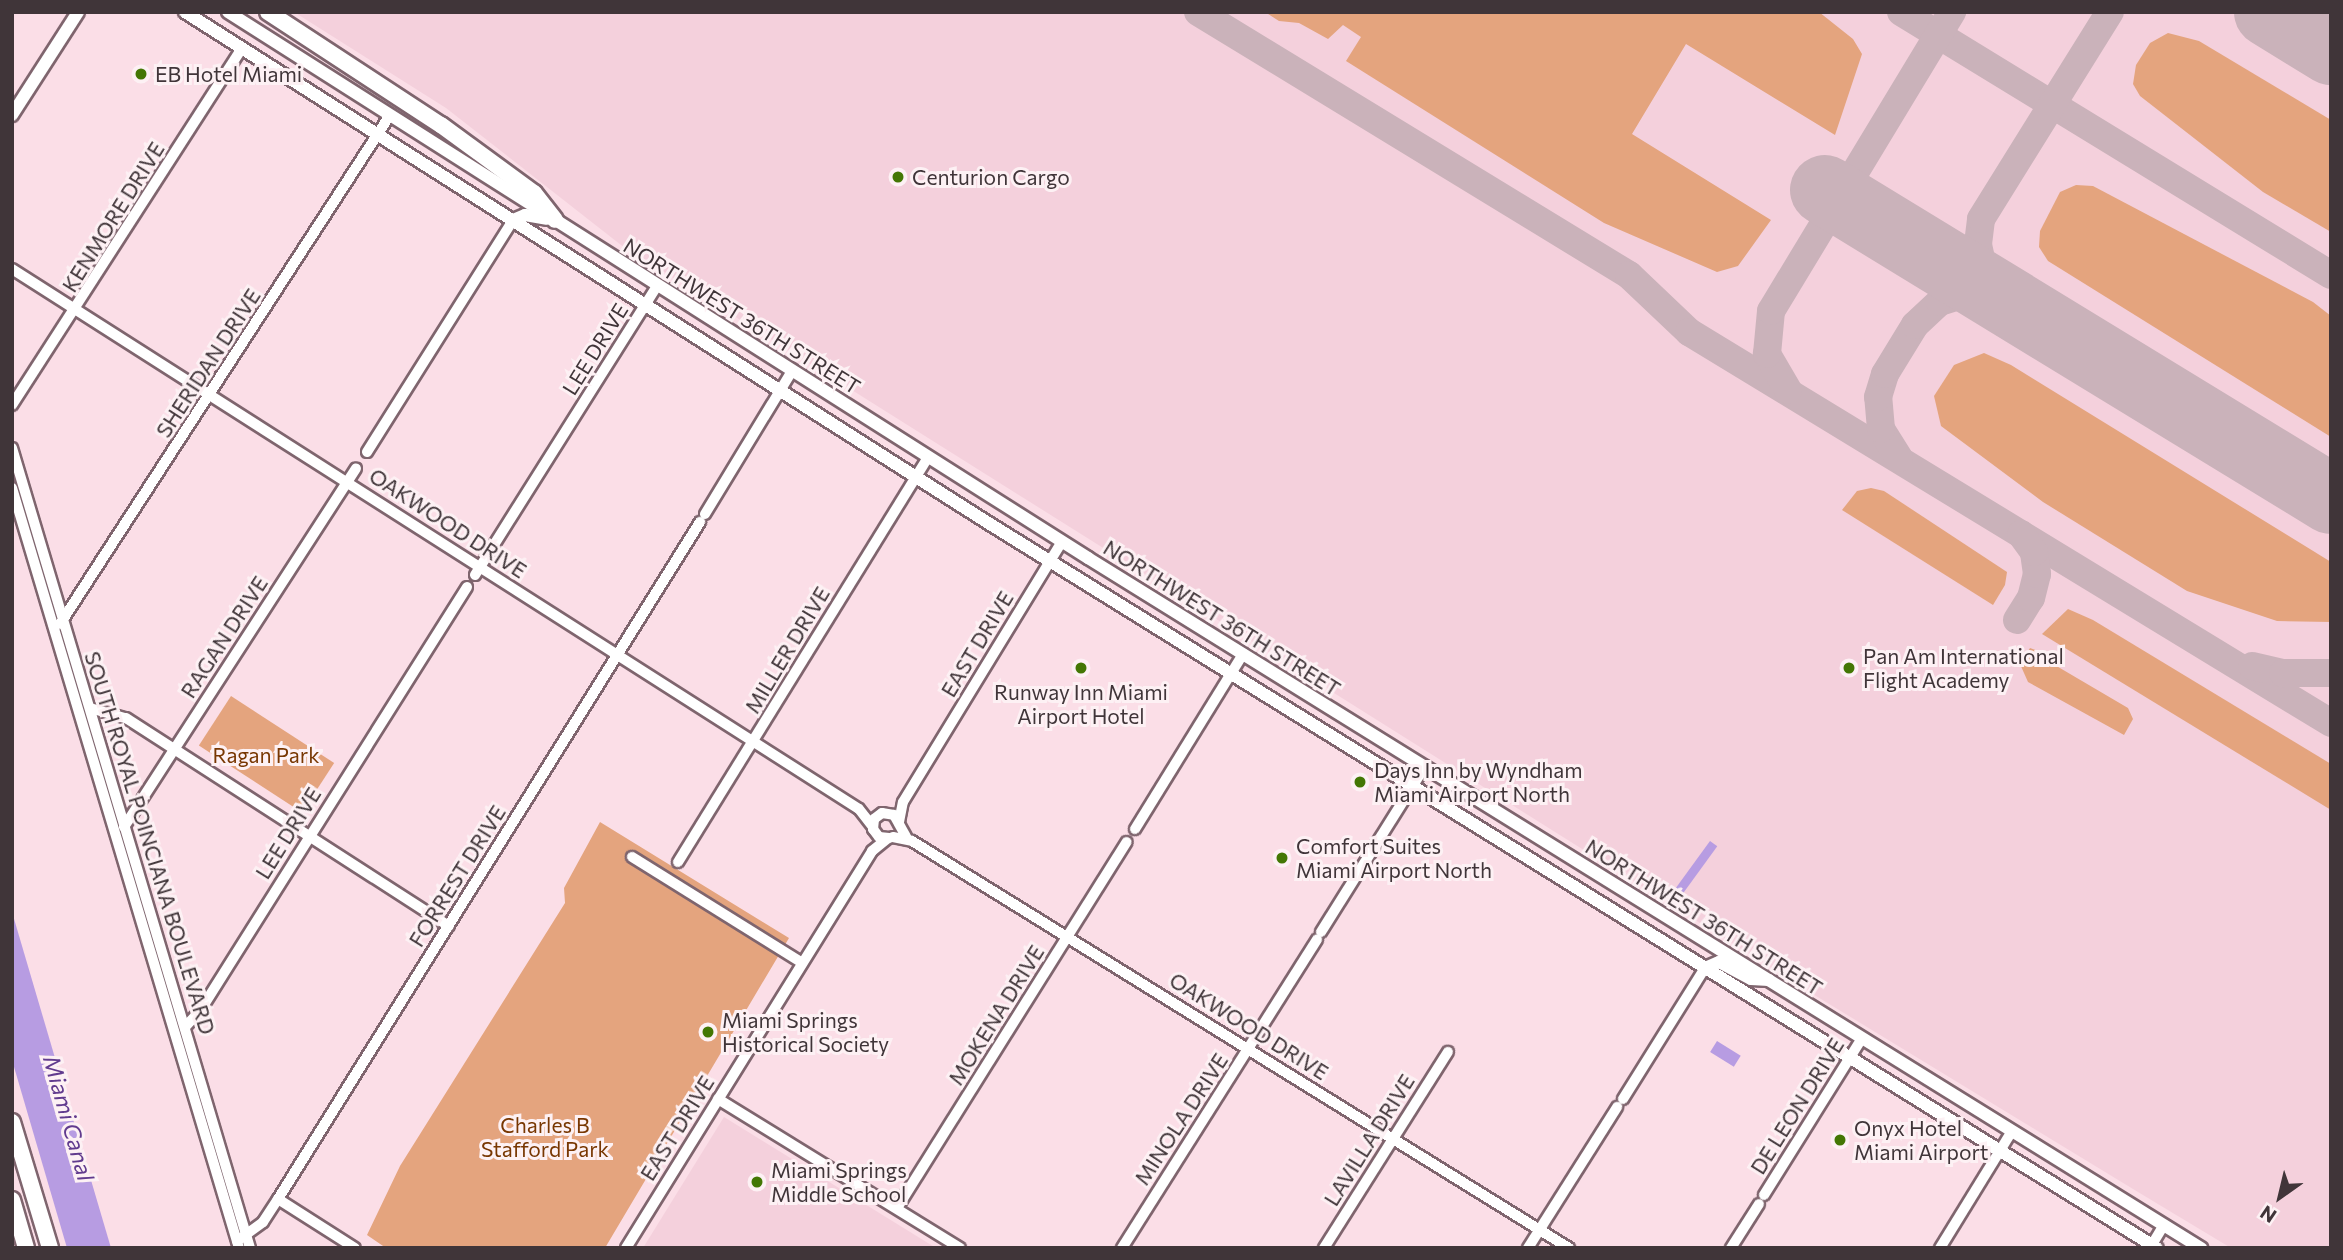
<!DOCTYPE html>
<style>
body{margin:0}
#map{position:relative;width:2343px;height:1260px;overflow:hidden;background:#fbdee7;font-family:Commissioner,sans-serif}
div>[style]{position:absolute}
.built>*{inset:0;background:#f4d0dc}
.green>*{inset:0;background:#e4a47e;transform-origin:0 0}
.water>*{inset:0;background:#b79ce2;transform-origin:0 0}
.taxiway>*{height:28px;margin:-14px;padding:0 14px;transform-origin:14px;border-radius:14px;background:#cab2ba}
.runway>*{height:70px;margin:-35px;padding:0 35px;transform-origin:35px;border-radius:35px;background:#cab2ba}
.roads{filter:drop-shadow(2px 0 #7f656e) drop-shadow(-2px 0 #7f656e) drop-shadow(0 2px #7f656e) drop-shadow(0 -2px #7f656e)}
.minor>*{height:10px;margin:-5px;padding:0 5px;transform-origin:5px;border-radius:5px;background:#fff}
.major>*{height:12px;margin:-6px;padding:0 6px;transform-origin:6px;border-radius:6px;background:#fff}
.highway>*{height:16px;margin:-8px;padding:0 8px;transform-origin:8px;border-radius:8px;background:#fff}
.dots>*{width:19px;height:19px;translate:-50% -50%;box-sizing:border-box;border:4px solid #fdf1f4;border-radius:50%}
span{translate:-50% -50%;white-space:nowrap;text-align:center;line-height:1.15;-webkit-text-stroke:6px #fdf1f4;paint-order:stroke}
.poi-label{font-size:21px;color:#403539}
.left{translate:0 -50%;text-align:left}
.street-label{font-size:21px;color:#403539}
.park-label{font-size:21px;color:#783702}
.water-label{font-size:23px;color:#613b8e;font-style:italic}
.frame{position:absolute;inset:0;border:14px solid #403539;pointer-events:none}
.north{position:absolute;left:2245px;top:1162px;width:70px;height:70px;-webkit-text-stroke:5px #fdf1f4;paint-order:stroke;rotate:214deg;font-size:19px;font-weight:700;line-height:28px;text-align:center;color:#403539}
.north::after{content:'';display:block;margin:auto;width:24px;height:32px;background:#403539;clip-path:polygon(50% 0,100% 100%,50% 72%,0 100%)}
</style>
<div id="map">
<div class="built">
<div style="clip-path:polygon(294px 12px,2331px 12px,2331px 1248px,2231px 1248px,2133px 1189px,1821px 999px,621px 245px,446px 108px)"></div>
<div style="clip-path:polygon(724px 1117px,936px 1248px,643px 1248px)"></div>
</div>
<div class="green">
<div style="clip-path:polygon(1265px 12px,1819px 12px,1853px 39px,1862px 54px,1835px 135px,1686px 44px,1632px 134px,1771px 220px,1738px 266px,1717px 272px,1604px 223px,1346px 61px,1361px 37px,1343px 25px,1328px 39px,1299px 23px,1279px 21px)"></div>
<div style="clip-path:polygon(2168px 33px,2199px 41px,2331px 120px,2331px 232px,2263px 192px,2140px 96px,2133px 84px,2136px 65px,2150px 43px)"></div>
<div style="clip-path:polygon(2076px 185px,2093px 186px,2313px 302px,2331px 316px,2331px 437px,2048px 261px,2039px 247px,2040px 231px,2060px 192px)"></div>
<div style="clip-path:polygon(1984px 353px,2011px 365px,2331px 562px,2331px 622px,2277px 621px,2187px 591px,2043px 502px,1941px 426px,1934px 396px,1954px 365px)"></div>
<div style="clip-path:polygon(1871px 488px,1884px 491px,2007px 572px,2005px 585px,1993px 605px,1842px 510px,1857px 491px)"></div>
<div style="clip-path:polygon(2068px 609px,2093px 620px,2331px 764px,2331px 810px,2042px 634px)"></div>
<div style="clip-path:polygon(2030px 648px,2049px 655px,2048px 661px,2128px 708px,2133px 719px,2124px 735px,2028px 682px,2020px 664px)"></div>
<div style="left:231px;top:696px;width:123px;height:59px;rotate:33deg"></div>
<div style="clip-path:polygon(600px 822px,789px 938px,605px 1248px,386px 1248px,367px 1235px,400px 1166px,565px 903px,564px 888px)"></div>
</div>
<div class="water">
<div style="left:1710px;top:841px;width:9px;height:60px;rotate:36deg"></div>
<div style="clip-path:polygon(12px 912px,111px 1248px,67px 1248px,12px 1060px)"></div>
<div style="left:1717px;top:1041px;width:28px;height:13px;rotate:32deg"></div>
</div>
<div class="taxiway">
<div style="left:1198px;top:12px;width:505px;rotate:31.39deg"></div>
<div style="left:1629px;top:275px;width:83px;rotate:43.5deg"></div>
<div style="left:1689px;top:332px;width:752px;rotate:31.34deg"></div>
<div style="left:1901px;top:12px;width:504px;rotate:31.45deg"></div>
<div style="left:2280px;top:12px;width:63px;rotate:36deg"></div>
<div style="left:2018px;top:308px;width:29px;rotate:-139deg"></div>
<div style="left:1996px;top:289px;width:25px;rotate:-122deg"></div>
<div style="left:1983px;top:268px;width:25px;rotate:-102deg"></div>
<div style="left:1978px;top:244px;width:25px;rotate:-83deg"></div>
<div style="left:1981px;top:219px;width:244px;rotate:-58.1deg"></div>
<div style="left:1788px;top:390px;width:42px;rotate:-120.3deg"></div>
<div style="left:1767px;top:354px;width:43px;rotate:-84.7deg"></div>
<div style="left:1771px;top:311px;width:350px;rotate:-58.8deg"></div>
<div style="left:1899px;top:458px;width:34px;rotate:-122deg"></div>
<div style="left:1881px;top:429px;width:32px;rotate:-95deg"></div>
<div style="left:1878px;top:397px;width:24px;rotate:-73deg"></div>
<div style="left:1885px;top:374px;width:57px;rotate:-58.5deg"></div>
<div style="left:1915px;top:325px;width:34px;rotate:-43deg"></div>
<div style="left:1940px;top:302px;width:20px;rotate:-18deg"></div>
<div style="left:1959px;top:296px;width:28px"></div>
<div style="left:1987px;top:296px;width:27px;rotate:20deg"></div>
<div style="left:2017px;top:620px;width:26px;rotate:-58deg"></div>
<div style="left:2031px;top:598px;width:25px;rotate:-76deg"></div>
<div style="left:2037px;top:574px;width:22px;rotate:-98deg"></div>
<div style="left:2034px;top:552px;width:22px;rotate:-126deg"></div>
<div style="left:2252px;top:666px;width:32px;rotate:13deg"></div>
<div style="left:2283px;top:673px;width:48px"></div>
</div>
<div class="runway">
<div style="left:2269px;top:12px;width:73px;rotate:31.5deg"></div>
<div style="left:1825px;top:190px;width:593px;rotate:31.41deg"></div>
</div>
<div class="roads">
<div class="minor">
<div style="left:12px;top:269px;width:1004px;rotate:32.52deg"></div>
<div style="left:859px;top:809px;width:23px;rotate:52deg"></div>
<div style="left:12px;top:405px;width:425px;rotate:-57.2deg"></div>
<div style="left:12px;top:448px;width:835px;rotate:73.43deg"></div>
<div style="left:367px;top:452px;width:274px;rotate:-57.8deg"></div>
<div style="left:12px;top:488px;width:793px;rotate:73.37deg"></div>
<div style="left:705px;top:514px;width:167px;rotate:-58.7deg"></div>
<div style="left:475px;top:575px;width:342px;rotate:-57.8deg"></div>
<div style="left:60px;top:624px;width:607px;rotate:-57.04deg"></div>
<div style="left:90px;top:708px;width:37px;rotate:16deg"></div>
<div style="left:126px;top:718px;width:384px;rotate:32.8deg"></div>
<div style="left:899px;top:822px;width:20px;rotate:-79deg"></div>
<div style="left:903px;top:802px;width:305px;rotate:-58.6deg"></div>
<div style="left:124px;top:827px;width:427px;rotate:-57.1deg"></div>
<div style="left:1135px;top:829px;width:206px;rotate:-58.3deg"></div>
<div style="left:893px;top:837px;width:19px;rotate:12deg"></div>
<div style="left:912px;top:841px;width:773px;rotate:31.78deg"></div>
<div style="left:889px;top:838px;width:10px;rotate:-174deg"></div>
<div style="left:879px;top:837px;width:10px;rotate:-127deg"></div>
<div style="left:873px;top:829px;width:10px;rotate:-84deg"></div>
<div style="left:874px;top:819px;width:10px;rotate:-37deg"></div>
<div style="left:882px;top:813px;width:12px;rotate:9deg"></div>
<div style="left:894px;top:815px;width:26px;rotate:61deg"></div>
<div style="left:632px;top:857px;width:200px;rotate:31.9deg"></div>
<div style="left:678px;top:862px;width:476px;rotate:-58.3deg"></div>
<div style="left:1321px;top:932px;width:196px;rotate:-57.9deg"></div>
<div style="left:185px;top:1027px;width:22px;rotate:-47deg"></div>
<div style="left:200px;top:1011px;width:501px;rotate:-57.8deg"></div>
<div style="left:718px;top:1099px;width:284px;rotate:31.6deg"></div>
<div style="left:1623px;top:1099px;width:155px;rotate:-58deg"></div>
<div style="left:1764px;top:1195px;width:185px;rotate:-58deg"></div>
<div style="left:278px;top:1199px;width:91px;rotate:32.5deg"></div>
<div style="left:897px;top:1208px;width:432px;rotate:-57.9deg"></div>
<div style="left:237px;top:1241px;width:32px;rotate:-36deg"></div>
<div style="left:263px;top:1222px;width:27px;rotate:-57deg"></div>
<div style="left:278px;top:1199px;width:798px;rotate:-58.06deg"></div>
<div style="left:626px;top:1248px;width:467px;rotate:-58.2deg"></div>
<div style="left:872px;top:851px;width:19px;rotate:-39deg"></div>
<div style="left:1122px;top:1248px;width:365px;rotate:-57.7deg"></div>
<div style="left:1324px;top:1248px;width:232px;rotate:-57.7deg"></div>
<div style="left:1528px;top:1248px;width:167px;rotate:-57.7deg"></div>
<div style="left:1731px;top:1248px;width:52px;rotate:-57.5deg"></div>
<div style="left:1940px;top:1248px;width:137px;rotate:-58.4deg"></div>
<div style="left:2150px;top:1248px;width:27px;rotate:-59deg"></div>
</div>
<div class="major">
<div style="left:185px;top:12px;width:954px;rotate:32.46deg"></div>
<div style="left:990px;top:524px;width:1373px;rotate:31.82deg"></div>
<div style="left:228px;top:12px;width:1019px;rotate:32.41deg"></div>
<div style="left:1088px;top:558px;width:1310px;rotate:31.8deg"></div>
<div style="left:12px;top:115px;width:122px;rotate:-57.3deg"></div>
<div style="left:513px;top:220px;width:13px;rotate:-23deg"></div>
<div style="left:525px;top:215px;width:22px;rotate:10deg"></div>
<div style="left:1705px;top:968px;width:15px;rotate:-23deg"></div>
<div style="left:1719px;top:962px;width:36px;rotate:28deg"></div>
<div style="left:1751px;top:979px;width:18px;rotate:3deg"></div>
</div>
<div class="highway">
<div style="left:268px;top:12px;width:207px;rotate:33.2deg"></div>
<div style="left:441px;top:125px;width:115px;rotate:36.2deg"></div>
<div style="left:534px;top:193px;width:34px;rotate:52deg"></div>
<div style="left:12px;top:1122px;width:132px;rotate:73.2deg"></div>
<div style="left:12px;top:1200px;width:50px;rotate:73.7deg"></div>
</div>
</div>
<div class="dots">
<div style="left:141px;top:74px;background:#437704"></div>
<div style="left:898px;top:177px;background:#437704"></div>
<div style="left:1081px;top:668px;background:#437704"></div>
<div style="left:1849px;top:668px;background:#437704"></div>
<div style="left:1360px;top:782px;background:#437704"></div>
<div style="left:1282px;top:858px;background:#437704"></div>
<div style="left:708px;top:1032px;background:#437704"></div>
<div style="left:1840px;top:1140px;background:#437704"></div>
<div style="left:757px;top:1182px;background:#437704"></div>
</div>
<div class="poi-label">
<span class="left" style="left:155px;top:74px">EB Hotel Miami</span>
<span class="left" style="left:912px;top:177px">Centurion Cargo</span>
<span class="left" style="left:1863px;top:668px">Pan Am International<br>Flight Academy</span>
<span style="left:1081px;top:704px">Runway Inn Miami<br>Airport Hotel</span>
<span class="left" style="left:1374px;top:782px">Days Inn by Wyndham<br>Miami Airport North</span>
<span class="left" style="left:1296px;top:858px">Comfort Suites<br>Miami Airport North</span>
<span class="left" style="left:722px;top:1032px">Miami Springs<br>Historical Society</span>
<span class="left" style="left:1854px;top:1140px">Onyx Hotel<br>Miami Airport</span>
<span class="left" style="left:771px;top:1182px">Miami Springs<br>Middle School</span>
</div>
<div class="street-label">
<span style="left:113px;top:217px;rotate:-58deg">KENMORE DRIVE</span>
<span style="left:742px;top:316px;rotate:32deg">NORTHWEST 36TH STREET</span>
<span style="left:595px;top:349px;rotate:-58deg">LEE DRIVE</span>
<span style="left:208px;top:363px;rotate:-57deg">SHERIDAN DRIVE</span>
<span style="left:448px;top:523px;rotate:33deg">OAKWOOD DRIVE</span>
<span style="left:1222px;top:618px;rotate:32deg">NORTHWEST 36TH STREET</span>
<span style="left:224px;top:637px;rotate:-57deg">RAGAN DRIVE</span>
<span style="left:977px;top:644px;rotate:-59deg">EAST DRIVE</span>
<span style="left:787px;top:650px;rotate:-59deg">MILLER DRIVE</span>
<span style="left:288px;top:833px;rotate:-58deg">LEE DRIVE</span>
<span style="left:150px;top:843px;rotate:73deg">SOUTH ROYAL POINCIANA BOULEVARD</span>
<span style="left:457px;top:876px;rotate:-58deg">FORREST DRIVE</span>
<span style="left:1704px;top:917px;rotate:32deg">NORTHWEST 36TH STREET</span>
<span style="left:996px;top:1015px;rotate:-58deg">MOKENA DRIVE</span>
<span style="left:1249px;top:1026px;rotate:32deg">OAKWOOD DRIVE</span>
<span style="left:1797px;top:1106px;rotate:-58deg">DE LEON DRIVE</span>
<span style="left:1181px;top:1119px;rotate:-57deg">MINOLA DRIVE</span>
<span style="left:677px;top:1128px;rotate:-58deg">EAST DRIVE</span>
<span style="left:1369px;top:1140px;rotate:-58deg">LAVILLA DRIVE</span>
</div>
<div class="park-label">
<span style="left:266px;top:755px">Ragan Park</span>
<span style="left:545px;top:1137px">Charles B<br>Stafford Park</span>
</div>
<div class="water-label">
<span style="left:69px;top:1118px;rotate:74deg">Miami Canal</span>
</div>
<div class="frame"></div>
<div class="north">N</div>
</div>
